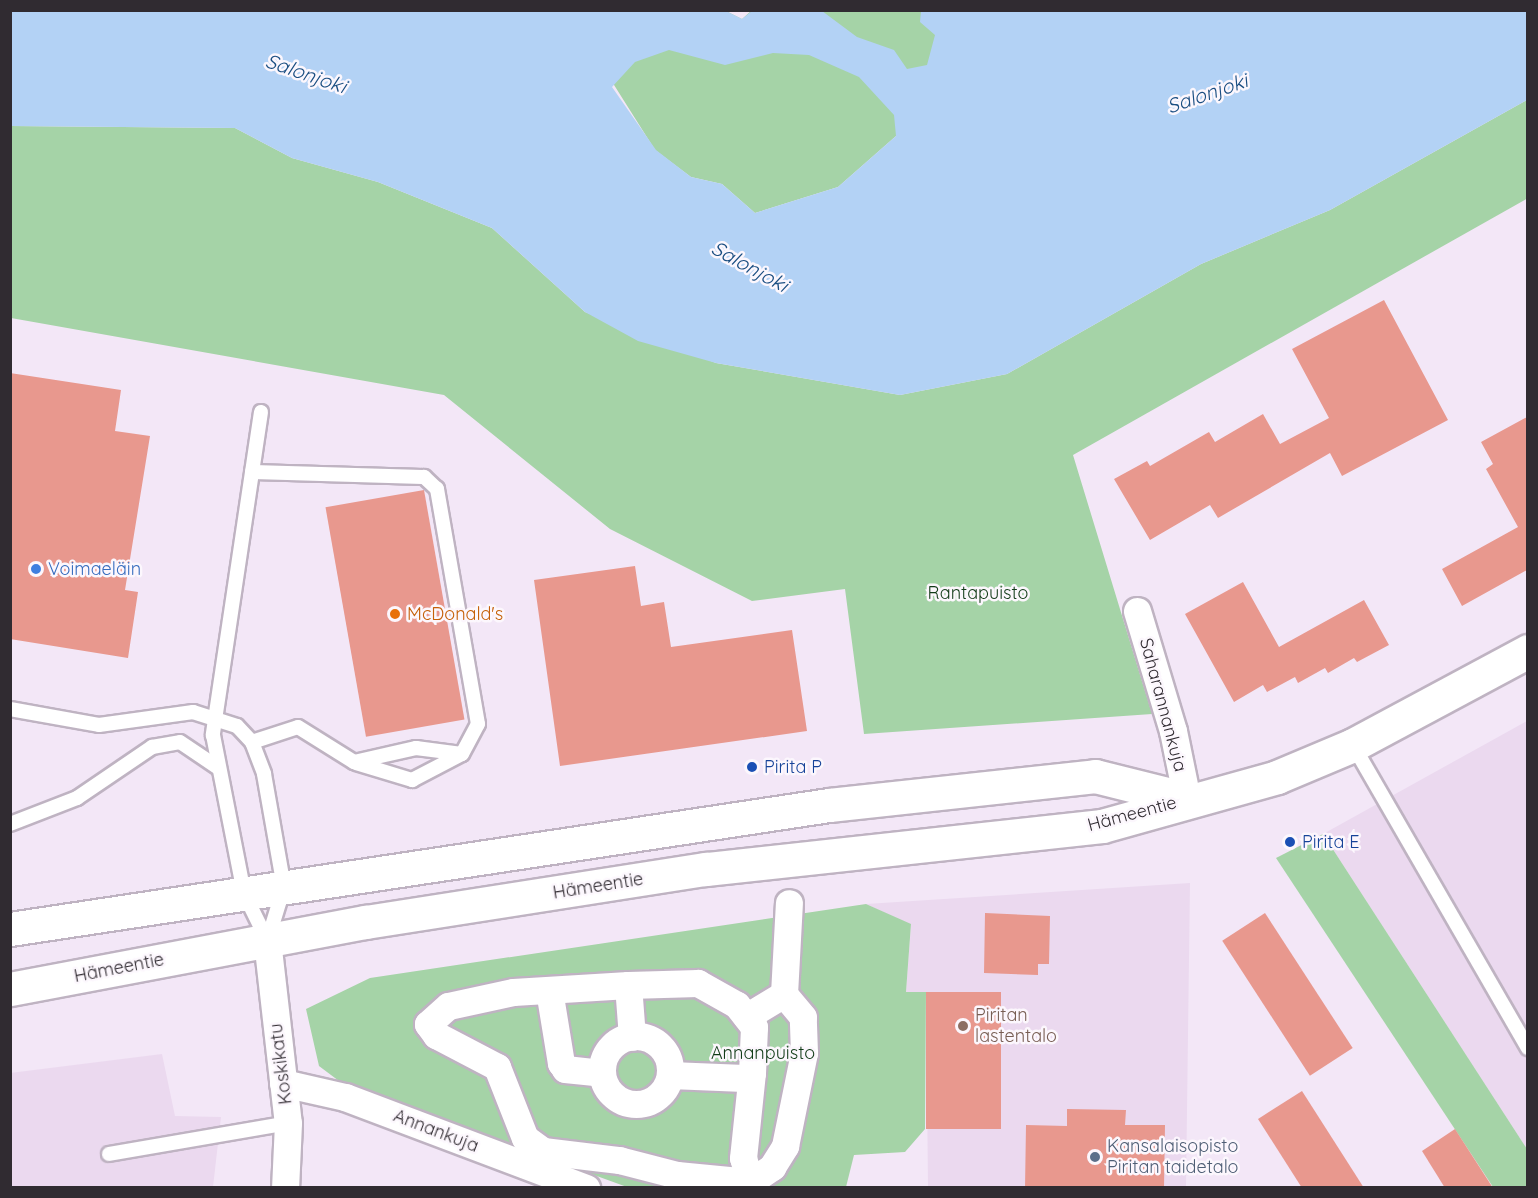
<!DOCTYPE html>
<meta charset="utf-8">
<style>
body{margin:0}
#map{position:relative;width:1538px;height:1198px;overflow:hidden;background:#f3e7f7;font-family:Quicksand,sans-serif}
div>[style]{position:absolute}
.built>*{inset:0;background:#ebd9ef}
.green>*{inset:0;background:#a5d3a7}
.water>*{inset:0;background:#b3d2f5}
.building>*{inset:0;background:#e8988e;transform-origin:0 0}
.roads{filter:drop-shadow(2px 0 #bfb3c2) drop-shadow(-2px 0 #bfb3c2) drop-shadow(0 2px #bfb3c2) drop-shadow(0 -2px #bfb3c2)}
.lane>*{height:14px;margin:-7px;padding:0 7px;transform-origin:7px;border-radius:7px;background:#fff}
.street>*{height:27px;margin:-13.5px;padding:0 13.5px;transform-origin:13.5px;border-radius:13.5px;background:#fff}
.street>.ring{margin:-13.5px;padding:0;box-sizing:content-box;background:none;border:27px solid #fff;border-radius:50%}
.secondary>*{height:33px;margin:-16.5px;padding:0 16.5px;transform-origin:16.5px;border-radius:16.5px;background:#fff}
.dots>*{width:16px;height:16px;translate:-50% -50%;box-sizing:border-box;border:3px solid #fcf7fd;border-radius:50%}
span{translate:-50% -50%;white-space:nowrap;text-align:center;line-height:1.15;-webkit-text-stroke:5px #fcf7fd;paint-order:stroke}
.shop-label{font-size:18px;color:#366cbe}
.left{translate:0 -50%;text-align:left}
.park-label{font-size:18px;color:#113b17}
.food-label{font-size:18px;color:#c56008}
.street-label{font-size:18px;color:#302b31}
.transit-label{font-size:18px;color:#164399}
.education-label{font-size:18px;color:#785e54}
.service-label{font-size:18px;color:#4e5e75}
.water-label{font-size:20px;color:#1a4e82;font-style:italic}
.frame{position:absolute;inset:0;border:12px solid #302b31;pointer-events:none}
</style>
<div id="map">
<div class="built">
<div style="clip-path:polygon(1527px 721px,1527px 1149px,1323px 834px)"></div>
<div style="clip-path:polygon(1190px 883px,1186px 1187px,928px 1187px,926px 992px,906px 992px,911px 925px,866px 904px)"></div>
<div style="clip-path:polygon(162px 1054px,175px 1116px,221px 1117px,213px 1187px,11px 1187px,10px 1073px)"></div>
</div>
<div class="green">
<div style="clip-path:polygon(752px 10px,979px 11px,896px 136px,838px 187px,755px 213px,722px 184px,691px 177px,655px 150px,592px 50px,726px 11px,742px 19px)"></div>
<div style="clip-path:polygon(1527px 100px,1528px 198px,1073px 455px,1152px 714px,864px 734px,845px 589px,752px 601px,610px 529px,444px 395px,11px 318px,10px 126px,235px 128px,292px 158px,378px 182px,492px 228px,585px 312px,716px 363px,900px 395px,1007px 374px,1201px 264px,1330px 210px)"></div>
<div style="clip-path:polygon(1323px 834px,1527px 1149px,1527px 1187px,1493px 1187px,1276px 858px)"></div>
<div style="clip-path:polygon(866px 904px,911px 924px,906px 992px,926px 992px,925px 1129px,905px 1152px,854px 1155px,846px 1187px,627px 1187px,343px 1084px,319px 1066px,306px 1009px,370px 978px)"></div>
</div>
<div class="water">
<div style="clip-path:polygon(evenodd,726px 11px,742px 19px,752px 11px,822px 11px,857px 37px,894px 50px,907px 69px,927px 65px,935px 35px,920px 22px,921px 11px,1527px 11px,1527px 100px,1330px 210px,1201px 264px,1007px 374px,900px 395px,716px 363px,638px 341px,585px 312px,492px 228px,378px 182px,292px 158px,235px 128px,11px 126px,11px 11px,726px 11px,669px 50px,725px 65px,773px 53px,809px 55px,859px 77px,894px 115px,896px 136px,838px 187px,755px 213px,722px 184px,691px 177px,656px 150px,612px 87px,635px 62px,669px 50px)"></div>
</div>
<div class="building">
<div style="clip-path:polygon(1384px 300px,1448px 420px,1342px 476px,1330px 453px,1218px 518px,1210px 505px,1150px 540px,1114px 479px,1147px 461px,1150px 466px,1209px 432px,1215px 442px,1263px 414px,1280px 444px,1329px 418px,1292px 349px)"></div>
<div style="clip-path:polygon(10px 373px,121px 390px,115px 431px,150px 436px,125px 590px,138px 592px,128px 658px,10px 639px)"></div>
<div style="clip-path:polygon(1527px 417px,1527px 570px,1462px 606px,1442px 569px,1518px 527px,1486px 469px,1493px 464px,1481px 442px)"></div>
<div style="left:424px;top:490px;width:233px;height:100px;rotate:80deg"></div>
<div style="clip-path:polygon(635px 566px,641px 606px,664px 602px,671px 647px,792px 630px,807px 731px,560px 766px,534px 580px)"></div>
<div style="clip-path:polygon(1243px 582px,1279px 647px,1364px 600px,1389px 645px,1357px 662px,1354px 658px,1328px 673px,1325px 668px,1298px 683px,1295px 677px,1267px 692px,1263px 685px,1234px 702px,1185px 614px)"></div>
<div style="clip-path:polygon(985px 913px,1050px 916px,1049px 964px,1038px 964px,1038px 975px,984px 973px)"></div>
<div style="left:1265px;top:913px;width:161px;height:51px;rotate:57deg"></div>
<div style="left:926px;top:992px;width:75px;height:137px"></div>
<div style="clip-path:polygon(1302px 1091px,1364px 1188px,1302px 1188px,1258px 1119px)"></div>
<div style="clip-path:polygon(1067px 1109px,1126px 1110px,1125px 1125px,1165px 1125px,1164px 1188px,1025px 1188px,1026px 1125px,1067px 1126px)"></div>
<div style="clip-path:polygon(1455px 1129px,1493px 1188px,1445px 1188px,1422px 1151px)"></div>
</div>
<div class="roads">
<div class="lane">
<div style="left:261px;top:412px;width:327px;rotate:98.5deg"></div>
<div style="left:213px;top:735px;width:161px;rotate:78.9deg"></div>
<div style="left:244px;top:893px;width:52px;rotate:63.9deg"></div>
<div style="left:10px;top:709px;width:90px;rotate:10.2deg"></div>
<div style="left:99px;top:725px;width:95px;rotate:-7.9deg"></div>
<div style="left:193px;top:712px;width:46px;rotate:17.7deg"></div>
<div style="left:237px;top:726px;width:22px;rotate:47deg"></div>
<div style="left:252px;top:742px;width:34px;rotate:69deg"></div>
<div style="left:264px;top:774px;width:115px;rotate:80deg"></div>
<div style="left:284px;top:887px;width:54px;rotate:107.1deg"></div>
<div style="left:252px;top:742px;width:48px;rotate:-18.1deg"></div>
<div style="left:298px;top:727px;width:66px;rotate:32deg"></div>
<div style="left:354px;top:762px;width:64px;rotate:-12.7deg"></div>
<div style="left:416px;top:748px;width:46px;rotate:7.4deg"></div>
<div style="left:462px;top:754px;width:34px;rotate:-62deg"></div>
<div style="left:478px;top:724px;width:239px;rotate:-99.9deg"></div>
<div style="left:437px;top:489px;width:18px;rotate:-137deg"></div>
<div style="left:424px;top:477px;width:172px;rotate:-178.3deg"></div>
<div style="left:1353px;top:745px;width:350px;rotate:60deg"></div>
<div style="left:356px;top:763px;width:59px;rotate:16.9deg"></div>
<div style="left:412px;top:780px;width:56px;rotate:-27.5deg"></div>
<div style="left:10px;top:824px;width:72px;rotate:-21.2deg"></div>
<div style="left:77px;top:798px;width:91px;rotate:-34.2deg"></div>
<div style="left:152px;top:747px;width:28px;rotate:-10deg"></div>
<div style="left:180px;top:742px;width:45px;rotate:34deg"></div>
<div style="left:109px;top:1154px;width:182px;rotate:-9.8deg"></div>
</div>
<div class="street">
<div style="left:1137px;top:611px;width:125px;rotate:73.3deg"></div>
<div style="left:1173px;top:731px;width:69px;rotate:78.4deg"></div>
<div style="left:267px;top:940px;width:184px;rotate:83.5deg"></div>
<div style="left:288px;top:1123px;width:65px;rotate:92.6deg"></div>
<div style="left:628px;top:985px;width:52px;rotate:85.6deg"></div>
<div style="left:549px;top:990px;width:74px;rotate:80.7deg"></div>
<div style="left:561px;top:1063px;width:7px;rotate:56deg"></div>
<div style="left:565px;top:1069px;width:37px;rotate:6deg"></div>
<div style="left:784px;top:994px;width:91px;rotate:-86.9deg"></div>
<div class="ring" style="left:602px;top:1036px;width:41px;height:41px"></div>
<div style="left:670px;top:1075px;width:74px;rotate:2.3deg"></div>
<div style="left:744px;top:1078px;width:9px;rotate:-32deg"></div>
<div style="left:752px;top:1073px;width:46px;rotate:-87.5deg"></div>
<div style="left:754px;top:1027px;width:28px;rotate:-128deg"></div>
<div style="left:737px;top:1005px;width:45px;rotate:-150.6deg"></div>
<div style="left:698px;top:983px;width:70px;rotate:178.4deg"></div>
<div style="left:628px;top:985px;width:115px;rotate:176.5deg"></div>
<div style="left:513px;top:992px;width:66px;rotate:167.8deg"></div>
<div style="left:448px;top:1006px;width:27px;rotate:138deg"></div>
<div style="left:428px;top:1024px;width:14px;rotate:54deg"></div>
<div style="left:436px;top:1035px;width:69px;rotate:27.7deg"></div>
<div style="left:497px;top:1067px;width:76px;rotate:68.5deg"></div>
<div style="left:525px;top:1138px;width:22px;rotate:36deg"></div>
<div style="left:543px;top:1151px;width:77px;rotate:6.8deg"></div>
<div style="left:619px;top:1160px;width:60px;rotate:14.5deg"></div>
<div style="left:677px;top:1175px;width:73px;rotate:5.5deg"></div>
<div style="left:750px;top:1182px;width:27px;rotate:-34deg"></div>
<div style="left:772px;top:1167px;width:25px;rotate:-58deg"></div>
<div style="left:785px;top:1146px;width:95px;rotate:-78.5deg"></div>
<div style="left:804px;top:1053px;width:36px;rotate:-92deg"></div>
<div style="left:803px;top:1017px;width:30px;rotate:-130deg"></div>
<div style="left:784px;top:994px;width:44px;rotate:148.8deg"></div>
<div style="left:283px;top:1083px;width:64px;rotate:12.7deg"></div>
<div style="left:345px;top:1097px;width:258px;rotate:20.7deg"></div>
<div style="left:750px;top:1182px;width:25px;rotate:-106deg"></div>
<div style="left:743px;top:1158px;width:85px;rotate:-84deg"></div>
</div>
<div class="secondary">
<div style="left:10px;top:929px;width:828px;rotate:-8.61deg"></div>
<div style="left:829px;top:805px;width:268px;rotate:-6.2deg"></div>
<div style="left:1095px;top:776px;width:95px;rotate:14deg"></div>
<div style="left:10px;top:989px;width:362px;rotate:-10.7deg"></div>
<div style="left:366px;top:922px;width:344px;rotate:-8.9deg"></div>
<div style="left:706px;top:869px;width:398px;rotate:-6.2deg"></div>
<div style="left:1102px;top:826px;width:182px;rotate:-15.6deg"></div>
<div style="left:1277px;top:777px;width:82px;rotate:-22.8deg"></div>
<div style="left:1353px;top:745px;width:199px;rotate:-28.2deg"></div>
</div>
</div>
<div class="dots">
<div style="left:36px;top:569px;background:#3f7fe0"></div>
<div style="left:395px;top:614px;background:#e8710a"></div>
<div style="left:752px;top:767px;background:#1a4fb4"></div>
<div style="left:1290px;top:842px;background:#1a4fb4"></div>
<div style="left:963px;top:1026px;background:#8d6e63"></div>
<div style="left:1095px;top:1157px;background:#5c6f8a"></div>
</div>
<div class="shop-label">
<span class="left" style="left:48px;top:569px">Voimaeläin</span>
</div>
<div class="park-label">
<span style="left:978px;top:593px">Rantapuisto</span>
<span style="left:763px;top:1053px">Annanpuisto</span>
</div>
<div class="food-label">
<span class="left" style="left:407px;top:614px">McDonald's</span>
</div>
<div class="street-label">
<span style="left:1163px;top:705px;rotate:75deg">Saharannankuja</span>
<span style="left:1132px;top:814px;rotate:-15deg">Hämeentie</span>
<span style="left:598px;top:886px;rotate:-9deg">Hämeentie</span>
<span style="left:119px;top:968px;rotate:-11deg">Hämeentie</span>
<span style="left:281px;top:1064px;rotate:-97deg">Koskikatu</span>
<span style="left:436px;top:1131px;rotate:21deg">Annankuja</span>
</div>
<div class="transit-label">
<span class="left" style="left:764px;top:767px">Pirita P</span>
<span class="left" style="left:1302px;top:842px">Pirita E</span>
</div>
<div class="education-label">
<span class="left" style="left:975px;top:1026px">Piritan<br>lastentalo</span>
</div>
<div class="service-label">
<span class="left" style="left:1107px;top:1157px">Kansalaisopisto<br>Piritan taidetalo</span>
</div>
<div class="water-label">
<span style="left:306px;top:73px;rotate:19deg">Salonjoki</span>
<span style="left:1207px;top:93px;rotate:-19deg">Salonjoki</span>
<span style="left:750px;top:266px;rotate:29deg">Salonjoki</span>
</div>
<div class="frame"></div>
</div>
